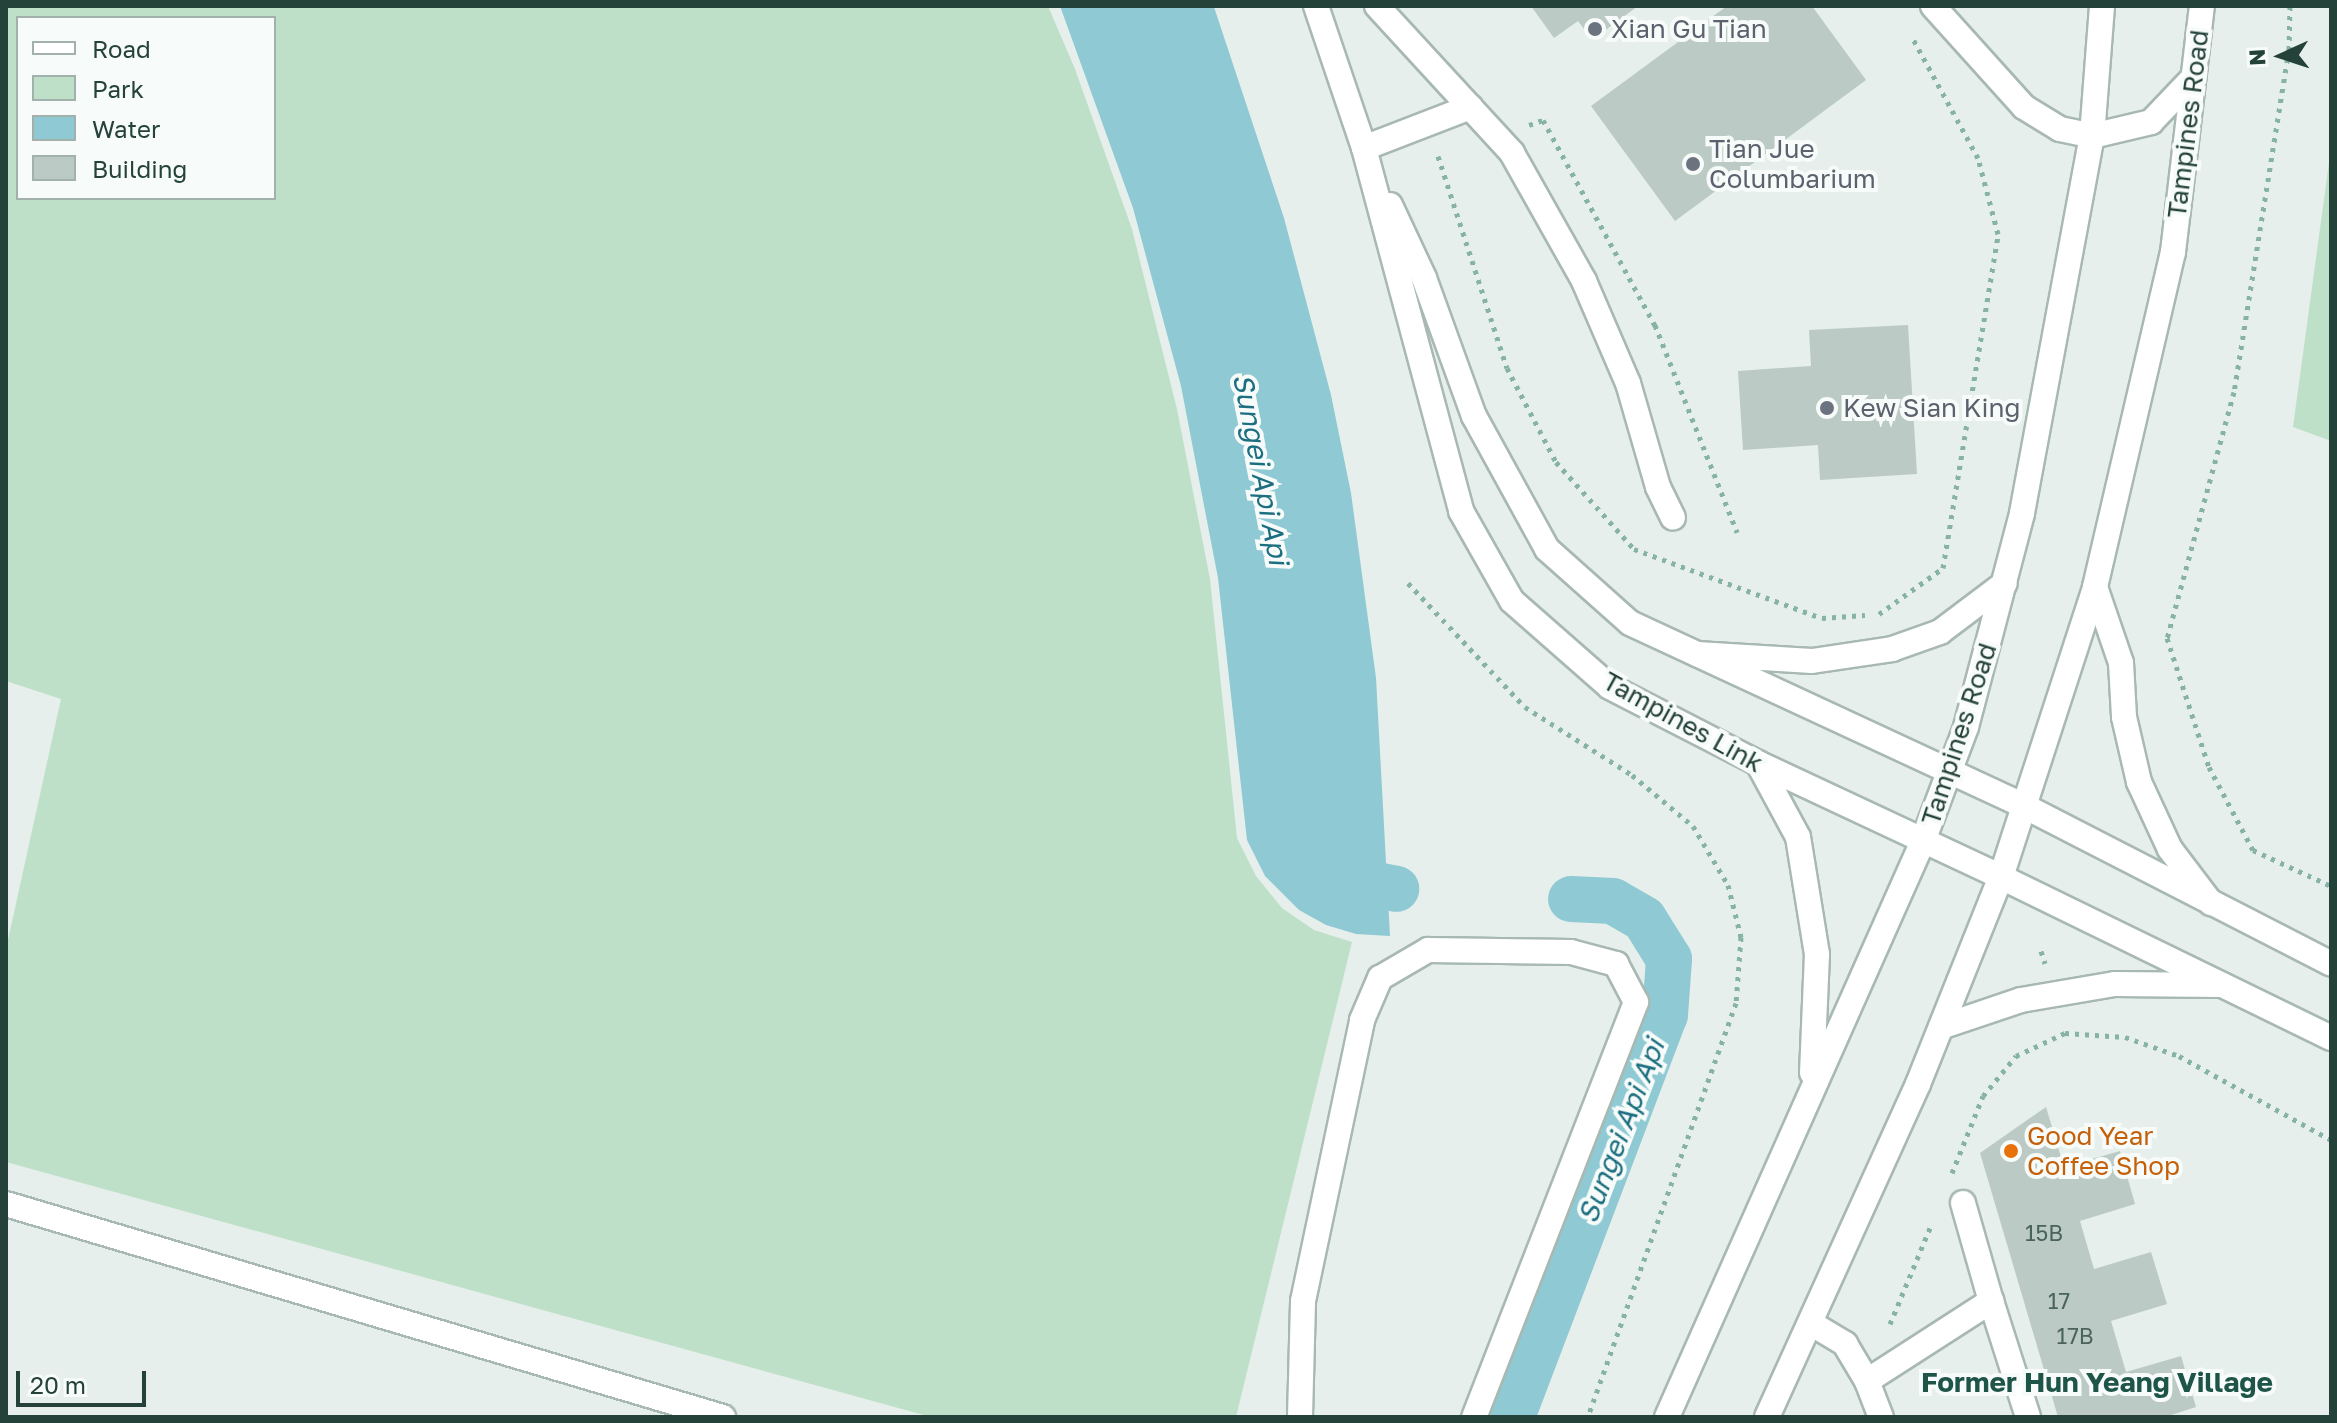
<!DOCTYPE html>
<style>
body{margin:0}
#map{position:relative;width:2337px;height:1423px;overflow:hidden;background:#e6efeb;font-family:"Golos Text",sans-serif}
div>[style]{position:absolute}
.green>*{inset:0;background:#bfe0c8}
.water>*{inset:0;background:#8ec9d4}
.canal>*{height:46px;margin:-23px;padding:0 23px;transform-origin:23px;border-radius:23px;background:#8ec9d4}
.building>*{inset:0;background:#bbcac4}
.path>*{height:5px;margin-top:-2.5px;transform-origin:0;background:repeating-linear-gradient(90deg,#86b3a5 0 4px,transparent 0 10px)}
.roads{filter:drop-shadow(2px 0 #a8b8b2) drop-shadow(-2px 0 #a8b8b2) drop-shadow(0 2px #a8b8b2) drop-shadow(0 -2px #a8b8b2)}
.service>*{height:24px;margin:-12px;padding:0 12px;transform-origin:12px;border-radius:12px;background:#fff}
.minor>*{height:24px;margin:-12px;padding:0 12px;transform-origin:12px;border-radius:12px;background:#fff}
.tertiary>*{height:24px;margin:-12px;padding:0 12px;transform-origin:12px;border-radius:12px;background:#fff}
.secondary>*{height:24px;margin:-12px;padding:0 12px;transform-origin:12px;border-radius:12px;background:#fff}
.dots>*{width:22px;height:22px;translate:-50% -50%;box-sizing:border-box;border:4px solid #f7fbf9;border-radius:50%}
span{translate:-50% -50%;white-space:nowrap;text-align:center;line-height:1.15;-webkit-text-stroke:8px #f7fbf9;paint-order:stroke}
.number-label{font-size:22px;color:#4a645c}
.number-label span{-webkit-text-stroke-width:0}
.worship-label{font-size:26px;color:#5b616d}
.left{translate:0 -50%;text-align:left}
.street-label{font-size:26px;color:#24423a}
.food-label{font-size:26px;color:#c56008}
.water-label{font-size:28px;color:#1c6f80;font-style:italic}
.neighbourhood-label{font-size:28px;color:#1f5548;font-weight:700}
.frame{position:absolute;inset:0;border:8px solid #24423a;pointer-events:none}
.legend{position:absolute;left:16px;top:16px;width:260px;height:184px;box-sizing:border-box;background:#f7fbf9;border:2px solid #a3b1ad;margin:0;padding:10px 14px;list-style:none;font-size:24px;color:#24423a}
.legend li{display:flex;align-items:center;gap:16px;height:40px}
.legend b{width:40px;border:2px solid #a3b1ad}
.north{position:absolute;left:2241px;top:16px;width:80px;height:80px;-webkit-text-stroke:6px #f7fbf9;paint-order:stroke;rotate:267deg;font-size:22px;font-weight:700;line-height:32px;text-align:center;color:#24423a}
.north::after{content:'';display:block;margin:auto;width:28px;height:36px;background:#24423a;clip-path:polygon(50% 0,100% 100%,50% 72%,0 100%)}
.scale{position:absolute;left:16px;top:1371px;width:130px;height:36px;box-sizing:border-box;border:4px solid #24423a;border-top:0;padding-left:10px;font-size:24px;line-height:28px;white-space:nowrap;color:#24423a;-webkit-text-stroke:6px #f7fbf9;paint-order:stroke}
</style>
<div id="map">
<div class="green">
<div style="clip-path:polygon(evenodd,6px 6px,1048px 6px,1075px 69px,1132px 229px,1177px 409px,1210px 579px,1237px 838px,1256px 876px,1282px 908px,1314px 930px,1352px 942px,1236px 1417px,931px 1417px,6px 1162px,6px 949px,61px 699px,6px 681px,6px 6px,18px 18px,274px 18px,274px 198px,18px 198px,18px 18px)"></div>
<div style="clip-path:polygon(2331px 148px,2331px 441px,2293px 427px)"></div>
</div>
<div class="water">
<div style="clip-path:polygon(1060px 6px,1214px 7px,1284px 218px,1331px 395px,1351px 493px,1376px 678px,1390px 936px,1356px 934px,1326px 925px,1299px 910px,1265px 876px,1247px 840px,1218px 578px,1181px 386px,1133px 208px)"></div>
</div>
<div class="canal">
<div style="left:1329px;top:866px;width:36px;rotate:27deg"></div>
<div style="left:1361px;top:882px;width:36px;rotate:11deg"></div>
<div style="left:1512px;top:1417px;width:430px;rotate:-69.2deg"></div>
<div style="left:1665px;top:1015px;width:56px;rotate:-85.9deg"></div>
<div style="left:1669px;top:959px;width:47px;rotate:-122deg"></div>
<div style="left:1644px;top:919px;width:36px;rotate:-150deg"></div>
<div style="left:1613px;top:901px;width:42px;rotate:-177.3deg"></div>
</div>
<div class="building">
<div style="clip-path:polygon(1531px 6px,1638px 6px,1592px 40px,1578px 21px,1554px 38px)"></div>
<div style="clip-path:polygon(1727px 6px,1812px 6px,1866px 80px,1675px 221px,1591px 106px)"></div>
<div style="clip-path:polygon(1908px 325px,1917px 474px,1820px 480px,1818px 445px,1743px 450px,1738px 371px,1811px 366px,1809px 330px)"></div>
<div style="clip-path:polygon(2046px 1107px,2064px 1167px,2120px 1151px,2135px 1204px,2080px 1221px,2094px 1269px,2151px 1252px,2167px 1304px,2111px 1321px,2126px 1372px,2181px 1356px,2196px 1407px,2165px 1417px,2058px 1417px,1980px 1153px)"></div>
</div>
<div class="path">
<div style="left:2290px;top:6px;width:43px;rotate:91.3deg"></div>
<div style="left:2289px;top:49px;width:347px;rotate:99.1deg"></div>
<div style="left:2234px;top:392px;width:255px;rotate:105.2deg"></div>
<div style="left:2167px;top:638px;width:136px;rotate:72deg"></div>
<div style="left:2209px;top:767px;width:94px;rotate:62.1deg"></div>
<div style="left:2253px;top:850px;width:86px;rotate:24.8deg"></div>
<div style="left:1529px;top:125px;width:15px;rotate:-20deg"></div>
<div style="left:1543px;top:120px;width:234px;rotate:61.4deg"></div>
<div style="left:1655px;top:325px;width:223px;rotate:68.4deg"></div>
<div style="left:1438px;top:156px;width:223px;rotate:72deg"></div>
<div style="left:1507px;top:368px;width:106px;rotate:62.5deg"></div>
<div style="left:1556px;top:462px;width:117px;rotate:48.1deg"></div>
<div style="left:1634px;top:549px;width:200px;rotate:20.2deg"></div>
<div style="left:1822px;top:618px;width:43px;rotate:-4deg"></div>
<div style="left:1408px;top:583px;width:170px;rotate:46.7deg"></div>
<div style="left:1525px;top:707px;width:127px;rotate:32.4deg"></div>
<div style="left:1632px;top:775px;width:80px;rotate:39.9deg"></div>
<div style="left:1693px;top:826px;width:69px;rotate:59.3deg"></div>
<div style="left:1728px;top:885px;width:54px;rotate:76deg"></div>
<div style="left:1741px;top:937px;width:66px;rotate:94.3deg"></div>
<div style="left:1736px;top:1003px;width:440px;rotate:109.7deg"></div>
<div style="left:1879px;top:614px;width:79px;rotate:-35.7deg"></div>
<div style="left:1943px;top:568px;width:338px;rotate:-80.6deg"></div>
<div style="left:1998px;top:234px;width:79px;rotate:-104.7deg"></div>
<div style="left:1978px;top:158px;width:138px;rotate:-118.6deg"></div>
<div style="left:2041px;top:951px;width:13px;rotate:72deg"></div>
<div style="left:1952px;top:1173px;width:83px;rotate:-68.1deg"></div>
<div style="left:1983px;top:1096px;width:52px;rotate:-50.5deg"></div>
<div style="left:2016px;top:1056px;width:54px;rotate:-25.1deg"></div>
<div style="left:2065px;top:1033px;width:60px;rotate:3.8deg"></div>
<div style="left:2125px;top:1037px;width:57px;rotate:19.4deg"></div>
<div style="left:2179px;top:1056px;width:174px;rotate:28.9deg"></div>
<div style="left:1890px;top:1324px;width:109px;rotate:-67.4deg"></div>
</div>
<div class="roads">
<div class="service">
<div style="left:1377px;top:6px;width:200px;rotate:47.4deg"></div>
<div style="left:1512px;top:153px;width:147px;rotate:60.6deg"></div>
<div style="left:1584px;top:281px;width:111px;rotate:66.7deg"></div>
<div style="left:1628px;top:383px;width:108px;rotate:73.9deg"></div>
<div style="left:1658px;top:487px;width:34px;rotate:64deg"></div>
<div style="left:1364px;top:148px;width:114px;rotate:-21.1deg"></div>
<div style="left:1963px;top:1203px;width:102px;rotate:74.1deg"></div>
<div style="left:6px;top:1204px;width:748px;rotate:16.55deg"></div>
<div style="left:1812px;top:1324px;width:39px;rotate:31deg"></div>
<div style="left:1845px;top:1344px;width:43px;rotate:59.3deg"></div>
<div style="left:1867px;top:1381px;width:39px;rotate:69deg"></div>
<div style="left:1867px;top:1381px;width:148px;rotate:-32.8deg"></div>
<div style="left:1991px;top:1301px;width:122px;rotate:72.3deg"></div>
<div style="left:1300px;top:1417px;width:116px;rotate:-88.5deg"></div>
<div style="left:1303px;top:1301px;width:287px;rotate:-78.1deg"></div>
<div style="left:1362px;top:1020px;width:46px;rotate:-66.8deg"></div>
<div style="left:1380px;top:978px;width:56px;rotate:-30.3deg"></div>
<div style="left:1428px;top:950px;width:143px;rotate:0.8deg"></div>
<div style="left:1571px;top:952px;width:47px;rotate:14.9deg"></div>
<div style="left:1616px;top:964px;width:43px;rotate:62.2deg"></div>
<div style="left:1636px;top:1002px;width:445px;rotate:111.3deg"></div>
</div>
<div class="minor">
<div style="left:1933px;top:6px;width:136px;rotate:48deg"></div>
<div style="left:2024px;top:107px;width:42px;rotate:31.4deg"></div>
<div style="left:2060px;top:129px;width:33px;rotate:12deg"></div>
<div style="left:2024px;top:806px;width:345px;rotate:27.2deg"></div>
<div style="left:2001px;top:877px;width:367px;rotate:26deg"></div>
</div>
<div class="tertiary">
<div style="left:1316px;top:6px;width:150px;rotate:71.3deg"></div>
<div style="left:1364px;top:148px;width:376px;rotate:75deg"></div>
<div style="left:1461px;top:511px;width:103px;rotate:60.5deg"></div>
<div style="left:1512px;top:601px;width:130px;rotate:41.3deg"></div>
<div style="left:1610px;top:687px;width:166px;rotate:27.2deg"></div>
<div style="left:1758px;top:763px;width:268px;rotate:25.1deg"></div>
<div style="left:1390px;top:205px;width:81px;rotate:65deg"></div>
<div style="left:1424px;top:278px;width:147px;rotate:70.1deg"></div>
<div style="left:1474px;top:416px;width:152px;rotate:61.2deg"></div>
<div style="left:1547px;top:549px;width:111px;rotate:41.7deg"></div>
<div style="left:1630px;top:623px;width:434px;rotate:24.9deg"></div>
</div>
<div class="secondary">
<div style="left:2092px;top:136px;width:61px;rotate:-13.3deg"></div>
<div style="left:2151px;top:122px;width:61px;rotate:-46.3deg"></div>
<div style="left:2095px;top:587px;width:80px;rotate:71.1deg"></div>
<div style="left:2121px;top:663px;width:54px;rotate:86.8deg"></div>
<div style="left:2124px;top:717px;width:67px;rotate:77deg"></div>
<div style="left:2139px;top:782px;width:74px;rotate:65.2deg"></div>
<div style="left:2170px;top:849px;width:68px;rotate:52.8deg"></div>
<div style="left:1697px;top:654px;width:115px;rotate:3.5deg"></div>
<div style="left:1812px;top:661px;width:81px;rotate:-8.5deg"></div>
<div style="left:1892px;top:649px;width:51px;rotate:-19.5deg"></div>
<div style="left:1940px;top:632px;width:81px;rotate:-37deg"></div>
<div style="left:1758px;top:763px;width:84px;rotate:61.6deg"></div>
<div style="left:1798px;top:837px;width:119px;rotate:80.8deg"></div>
<div style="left:1817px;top:954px;width:119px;rotate:92.4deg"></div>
<div style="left:1941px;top:1027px;width:84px;rotate:-18.6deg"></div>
<div style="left:2021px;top:1000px;width:95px;rotate:-9.7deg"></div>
<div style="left:2115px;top:984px;width:107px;rotate:0.5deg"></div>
<div style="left:1667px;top:1417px;width:630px;rotate:-66.04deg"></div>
<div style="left:1923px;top:841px;width:122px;rotate:-69.3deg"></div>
<div style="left:1966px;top:727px;width:221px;rotate:-75.3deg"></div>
<div style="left:2022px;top:513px;width:383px;rotate:-79.5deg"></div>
<div style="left:2092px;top:136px;width:130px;rotate:-85.6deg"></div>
<div style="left:1767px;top:1417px;width:366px;rotate:-65.6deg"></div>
<div style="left:1918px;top:1084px;width:223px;rotate:-68.2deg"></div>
<div style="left:2001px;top:877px;width:305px;rotate:-72deg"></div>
<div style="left:2095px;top:587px;width:344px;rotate:-76.9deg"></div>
<div style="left:2173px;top:252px;width:248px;rotate:-83.3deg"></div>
</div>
</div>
<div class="dots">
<div style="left:1595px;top:29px;background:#6b7280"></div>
<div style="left:1693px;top:164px;background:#6b7280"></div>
<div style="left:1827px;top:408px;background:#6b7280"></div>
<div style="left:2011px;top:1151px;background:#e8710a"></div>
</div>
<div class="number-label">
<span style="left:2044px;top:1233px">15B</span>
<span style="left:2059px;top:1301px">17</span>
<span style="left:2075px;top:1336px">17B</span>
</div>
<div class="worship-label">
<span class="left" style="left:1611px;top:29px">Xian Gu Tian</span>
<span class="left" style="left:1709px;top:164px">Tian Jue<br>Columbarium</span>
<span class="left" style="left:1843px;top:408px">Kew Sian King</span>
</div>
<div class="street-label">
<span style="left:2188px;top:124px;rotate:-83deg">Tampines Road</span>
<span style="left:1683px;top:722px;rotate:29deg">Tampines Link</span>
<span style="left:1959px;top:734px;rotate:-72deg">Tampines Road</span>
</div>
<div class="food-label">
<span class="left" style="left:2027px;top:1151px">Good Year<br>Coffee Shop</span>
</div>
<div class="water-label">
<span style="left:1261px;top:469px;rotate:79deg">Sungei Api Api</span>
<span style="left:1621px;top:1131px;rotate:-69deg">Sungei Api Api</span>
</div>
<div class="neighbourhood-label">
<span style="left:2097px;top:1382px">Former Hun Yeang Village</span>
</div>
<div class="frame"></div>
<ul class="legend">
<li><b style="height:10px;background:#fff"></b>Road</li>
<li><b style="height:22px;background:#bfe0c8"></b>Park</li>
<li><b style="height:22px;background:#8ec9d4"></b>Water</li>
<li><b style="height:22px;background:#bbcac4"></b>Building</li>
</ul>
<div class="north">N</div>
<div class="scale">20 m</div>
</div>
